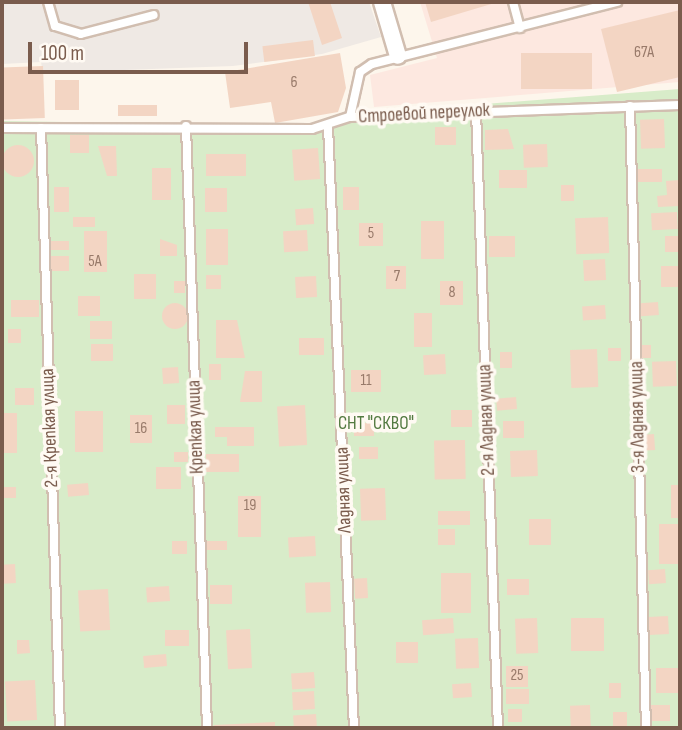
<!DOCTYPE html>
<meta charset="utf-8">
<style>
body{margin:0}
#map{position:relative;width:682px;height:730px;overflow:hidden;background:#fdf6ec;font-family:"Sofia Sans Condensed",sans-serif}
div>[style]{position:absolute}
.commercial>*{inset:0;background:#fde8e0}
.industrial>*{inset:0;background:#efe9e4}
.green>*{inset:0;background:#d8ecc9}
.building>*{inset:0;background:#f3d5c3;transform-origin:0 0}
.round{border-radius:50%}
.roads{filter:drop-shadow(2px 0 #d1beb0) drop-shadow(-2px 0 #d1beb0) drop-shadow(0 2px #d1beb0) drop-shadow(0 -2px #d1beb0)}
.service>*{height:8px;margin:-4px;padding:0 4px;transform-origin:4px;border-radius:4px;background:#fff}
.minor>*{height:16px;margin:-8px;padding:0 8px;transform-origin:8px;border-radius:8px;background:#fff}
span{translate:-50% -50%;white-space:nowrap;text-align:center;line-height:1.15;-webkit-text-stroke:7px #fffaf3;paint-order:stroke}
.number-label{font-size:16px;color:#987a6a}
.number-label span{-webkit-text-stroke-width:0}
.street-label{font-size:19px;color:#7a5c4d}
.park-label{font-size:19px;color:#537a41}
.frame{position:absolute;inset:0;border:4px solid #7a5c4d;pointer-events:none}
.scale{position:absolute;left:28px;top:42px;width:220px;height:32px;box-sizing:border-box;border:4px solid #7a5c4d;border-top:0;padding-left:9px;font-size:21px;line-height:24px;white-space:nowrap;color:#7a5c4d;-webkit-text-stroke:5px #fffaf3;paint-order:stroke}
</style>
<div id="map">
<div class="commercial">
<div style="clip-path:polygon(420px 2px,680px 2px,680px 82px,374px 107px,370px 75px,437px 58px)"></div>
</div>
<div class="industrial">
<div style="clip-path:polygon(2px 2px,369px 2px,381px 37px,322px 54px,233px 66px,43px 73px,41px 62px,2px 64px)"></div>
</div>
<div class="green">
<div style="clip-path:polygon(680px 89px,680px 728px,2px 728px,2px 121px,313px 126px,354px 114px)"></div>
</div>
<div class="building">
<div style="clip-path:polygon(308px 2px,330px 2px,342px 38px,322px 45px)"></div>
<div style="clip-path:polygon(425px 2px,498px 2px,431px 22px)"></div>
<div style="clip-path:polygon(680px 10px,680px 77px,617px 92px,601px 29px)"></div>
<div style="left:313px;top:40px;width:16px;height:51px;rotate:83deg"></div>
<div style="clip-path:polygon(340px 53px,346px 88px,338px 112px,275px 123px,271px 102px,230px 108px,225px 72px)"></div>
<div style="left:592px;top:53px;width:36px;height:71px;rotate:90deg"></div>
<div style="left:43px;top:66px;width:52px;height:41px;rotate:88deg"></div>
<div style="left:55px;top:80px;width:24px;height:30px"></div>
<div style="left:157px;top:105px;width:11px;height:39px;rotate:90deg"></div>
<div style="left:664px;top:119px;width:29px;height:24px;rotate:88deg"></div>
<div style="left:456px;top:127px;width:18px;height:21px;rotate:90deg"></div>
<div style="clip-path:polygon(508px 129px,514px 149px,485px 150px,485px 130px)"></div>
<div style="left:89px;top:135px;width:18px;height:19px;rotate:90deg"></div>
<div style="left:547px;top:144px;width:23px;height:24px;rotate:88deg"></div>
<div class="round" style="left:2px;top:145px;width:32px;height:32px"></div>
<div style="clip-path:polygon(98px 146px,116px 146px,117px 176px,107px 176px)"></div>
<div style="left:318px;top:148px;width:31px;height:26px;rotate:86deg"></div>
<div style="left:206px;top:154px;width:40px;height:22px"></div>
<div style="left:152px;top:168px;width:19px;height:32px"></div>
<div style="left:662px;top:169px;width:13px;height:26px;rotate:90deg"></div>
<div style="left:527px;top:170px;width:18px;height:28px;rotate:90deg"></div>
<div style="clip-path:polygon(680px 180px,680px 206px,658px 207px,657px 196px,667px 195px,666px 181px)"></div>
<div style="left:561px;top:185px;width:13px;height:16px"></div>
<div style="left:69px;top:187px;width:25px;height:15px;rotate:90deg"></div>
<div style="left:343px;top:187px;width:16px;height:23px"></div>
<div style="left:205px;top:188px;width:22px;height:24px"></div>
<div style="left:313px;top:208px;width:16px;height:18px;rotate:86deg"></div>
<div style="left:677px;top:212px;width:17px;height:26px;rotate:87deg"></div>
<div style="left:73px;top:217px;width:22px;height:10px"></div>
<div style="left:608px;top:217px;width:36px;height:33px;rotate:88deg"></div>
<div style="left:421px;top:221px;width:23px;height:38px"></div>
<div style="left:359px;top:223px;width:24px;height:23px"></div>
<div style="left:206px;top:229px;width:22px;height:36px"></div>
<div style="left:307px;top:230px;width:21px;height:24px;rotate:87deg"></div>
<div style="left:84px;top:231px;width:23px;height:41px"></div>
<div style="left:515px;top:236px;width:21px;height:26px;rotate:90deg"></div>
<div style="left:680px;top:236px;width:16px;height:15px;rotate:90deg"></div>
<div style="clip-path:polygon(160px 239px,177px 245px,177px 256px,160px 256px)"></div>
<div style="left:51px;top:241px;width:18px;height:9px"></div>
<div style="left:51px;top:256px;width:18px;height:15px"></div>
<div style="left:605px;top:259px;width:21px;height:22px;rotate:87deg"></div>
<div style="left:386px;top:266px;width:20px;height:23px"></div>
<div style="left:661px;top:266px;width:17px;height:21px"></div>
<div style="left:134px;top:274px;width:22px;height:25px"></div>
<div style="left:206px;top:275px;width:15px;height:14px"></div>
<div style="left:316px;top:276px;width:21px;height:21px;rotate:87deg"></div>
<div style="left:174px;top:281px;width:11px;height:12px"></div>
<div style="left:440px;top:281px;width:23px;height:24px"></div>
<div style="left:78px;top:296px;width:22px;height:20px"></div>
<div style="left:11px;top:300px;width:28px;height:17px"></div>
<div style="left:658px;top:302px;width:13px;height:18px;rotate:86deg"></div>
<div class="round" style="left:162px;top:303px;width:26px;height:26px"></div>
<div style="left:605px;top:305px;width:14px;height:23px;rotate:86deg"></div>
<div style="left:414px;top:313px;width:18px;height:34px"></div>
<div style="clip-path:polygon(216px 320px,237px 320px,245px 358px,216px 358px)"></div>
<div style="left:90px;top:321px;width:22px;height:18px"></div>
<div style="left:8px;top:329px;width:13px;height:14px"></div>
<div style="left:324px;top:338px;width:17px;height:25px;rotate:90deg"></div>
<div style="left:91px;top:344px;width:22px;height:17px"></div>
<div style="left:641px;top:345px;width:10px;height:13px"></div>
<div style="left:608px;top:348px;width:13px;height:13px"></div>
<div style="left:597px;top:349px;width:38px;height:27px;rotate:88deg"></div>
<div style="left:500px;top:352px;width:12px;height:16px"></div>
<div style="left:445px;top:354px;width:20px;height:22px;rotate:87deg"></div>
<div style="left:676px;top:361px;width:25px;height:24px;rotate:88deg"></div>
<div style="left:209px;top:364px;width:12px;height:16px"></div>
<div style="left:178px;top:367px;width:16px;height:16px;rotate:86deg"></div>
<div style="left:381px;top:370px;width:22px;height:30px;rotate:90deg"></div>
<div style="clip-path:polygon(245px 371px,262px 371px,262px 402px,240px 402px)"></div>
<div style="left:15px;top:388px;width:19px;height:17px"></div>
<div style="left:516px;top:397px;width:12px;height:20px;rotate:85deg"></div>
<div style="left:167px;top:405px;width:18px;height:19px"></div>
<div style="left:305px;top:405px;width:40px;height:28px;rotate:87deg"></div>
<div style="left:472px;top:410px;width:17px;height:21px;rotate:90deg"></div>
<div style="left:75px;top:411px;width:28px;height:41px"></div>
<div style="left:2px;top:413px;width:15px;height:40px"></div>
<div style="left:130px;top:415px;width:22px;height:28px"></div>
<div style="left:524px;top:421px;width:17px;height:21px;rotate:90deg"></div>
<div style="left:374px;top:423px;width:13px;height:20px;rotate:90deg"></div>
<div style="clip-path:polygon(215px 427px,254px 427px,254px 446px,227px 446px,227px 437px,215px 437px)"></div>
<div style="left:654px;top:434px;width:16px;height:13px;rotate:86deg"></div>
<div style="left:465px;top:440px;width:39px;height:31px;rotate:89deg"></div>
<div style="left:359px;top:447px;width:19px;height:12px"></div>
<div style="left:537px;top:450px;width:26px;height:27px;rotate:88deg"></div>
<div style="left:174px;top:452px;width:14px;height:10px"></div>
<div style="left:206px;top:454px;width:33px;height:18px"></div>
<div style="left:156px;top:467px;width:25px;height:22px"></div>
<div style="left:88px;top:483px;width:12px;height:21px;rotate:85deg"></div>
<div style="left:671px;top:485px;width:9px;height:33px"></div>
<div style="left:4px;top:487px;width:12px;height:11px"></div>
<div style="left:385px;top:488px;width:32px;height:25px;rotate:88deg"></div>
<div style="left:238px;top:496px;width:23px;height:41px"></div>
<div style="left:470px;top:511px;width:14px;height:32px;rotate:90deg"></div>
<div style="left:529px;top:519px;width:22px;height:26px"></div>
<div style="left:680px;top:524px;width:40px;height:21px;rotate:90deg"></div>
<div style="left:438px;top:529px;width:17px;height:16px"></div>
<div style="left:315px;top:536px;width:20px;height:27px;rotate:87deg"></div>
<div style="left:172px;top:541px;width:15px;height:13px"></div>
<div style="left:205px;top:541px;width:22px;height:9px"></div>
<div style="left:15px;top:564px;width:19px;height:13px;rotate:87deg"></div>
<div style="left:665px;top:569px;width:14px;height:17px;rotate:86deg"></div>
<div style="left:441px;top:573px;width:30px;height:40px"></div>
<div style="left:367px;top:578px;width:20px;height:13px;rotate:87deg"></div>
<div style="left:507px;top:579px;width:22px;height:16px"></div>
<div style="left:330px;top:582px;width:30px;height:25px;rotate:88deg"></div>
<div style="left:232px;top:585px;width:19px;height:22px;rotate:90deg"></div>
<div style="left:169px;top:586px;width:15px;height:23px;rotate:86deg"></div>
<div style="left:108px;top:589px;width:41px;height:30px;rotate:87deg"></div>
<div style="left:668px;top:616px;width:18px;height:20px;rotate:87deg"></div>
<div style="left:453px;top:618px;width:15px;height:31px;rotate:86deg"></div>
<div style="left:537px;top:618px;width:35px;height:22px;rotate:88deg"></div>
<div style="left:604px;top:618px;width:33px;height:33px;rotate:90deg"></div>
<div style="left:250px;top:629px;width:39px;height:24px;rotate:87deg"></div>
<div style="left:189px;top:630px;width:16px;height:24px;rotate:90deg"></div>
<div style="left:478px;top:638px;width:30px;height:23px;rotate:88deg"></div>
<div style="clip-path:polygon(17px 640px,29px 640px,30px 653px,17px 654px)"></div>
<div style="left:396px;top:642px;width:22px;height:21px"></div>
<div style="left:166px;top:654px;width:12px;height:23px;rotate:85deg"></div>
<div style="left:506px;top:666px;width:22px;height:21px"></div>
<div style="left:680px;top:668px;width:25px;height:24px;rotate:90deg"></div>
<div style="left:314px;top:672px;width:16px;height:23px;rotate:86deg"></div>
<div style="left:35px;top:680px;width:40px;height:30px;rotate:87deg"></div>
<div style="left:471px;top:683px;width:14px;height:19px;rotate:86deg"></div>
<div style="left:609px;top:683px;width:12px;height:15px"></div>
<div style="left:506px;top:689px;width:23px;height:15px"></div>
<div style="left:314px;top:691px;width:18px;height:22px;rotate:87deg"></div>
<div style="left:590px;top:705px;width:23px;height:20px;rotate:88deg"></div>
<div style="left:670px;top:705px;width:16px;height:19px;rotate:90deg"></div>
<div style="left:508px;top:709px;width:14px;height:13px"></div>
<div style="left:613px;top:712px;width:14px;height:16px"></div>
<div style="left:316px;top:714px;width:14px;height:23px;rotate:86deg"></div>
<div style="clip-path:polygon(275px 722px,275px 728px,214px 728px,214px 725px)"></div>
</div>
<div class="roads">
<div class="service">
<div style="left:48px;top:2px;width:25px;rotate:74deg"></div>
<div style="left:55px;top:26px;width:27px;rotate:17deg"></div>
<div style="left:81px;top:34px;width:75px;rotate:-14.6deg"></div>
<div style="left:513px;top:2px;width:27px;rotate:75deg"></div>
<div style="left:630px;top:106px;width:622px;rotate:88.53deg"></div>
<div style="left:476px;top:111px;width:617px;rotate:87.96deg"></div>
<div style="left:350px;top:117px;width:46px;rotate:-77.5deg"></div>
<div style="left:360px;top:72px;width:14px;rotate:-34deg"></div>
<div style="left:372px;top:64px;width:253px;rotate:-14.2deg"></div>
<div style="left:186px;top:126px;width:602px;rotate:88deg"></div>
<div style="left:328px;top:126px;width:603px;rotate:87.53deg"></div>
<div style="left:2px;top:128px;width:310px;rotate:0.2deg"></div>
<div style="left:312px;top:129px;width:40px;rotate:-18deg"></div>
<div style="left:350px;top:117px;width:330px;rotate:-2.1deg"></div>
<div style="left:41px;top:128px;width:600px;rotate:88.19deg"></div>
</div>
<div class="minor">
<div style="left:382px;top:2px;width:56px;rotate:73.5deg"></div>
</div>
</div>
<div class="number-label">
<span style="left:644px;top:53px">67А</span>
<span style="left:294px;top:83px">6</span>
<span style="left:371px;top:234px">5</span>
<span style="left:95px;top:262px">5А</span>
<span style="left:397px;top:277px">7</span>
<span style="left:452px;top:293px">8</span>
<span style="left:366px;top:381px">11</span>
<span style="left:141px;top:429px">16</span>
<span style="left:250px;top:506px">19</span>
<span style="left:517px;top:676px">25</span>
</div>
<div class="street-label">
<span style="left:424px;top:114px;rotate:-3deg">Строевой переулок</span>
<span style="left:638px;top:417px;rotate:-91deg">3-я Ладная улица</span>
<span style="left:487px;top:420px;rotate:-92deg">2-я Ладная улица</span>
<span style="left:196px;top:427px;rotate:-92deg">Крепкая улица</span>
<span style="left:50px;top:428px;rotate:-92deg">2-я Крепкая улица</span>
<span style="left:344px;top:490px;rotate:-92deg">Ладная улица</span>
</div>
<div class="park-label">
<span style="left:376px;top:424px">СНТ "СКВО"</span>
</div>
<div class="frame"></div>
<div class="scale">100 m</div>
</div>
